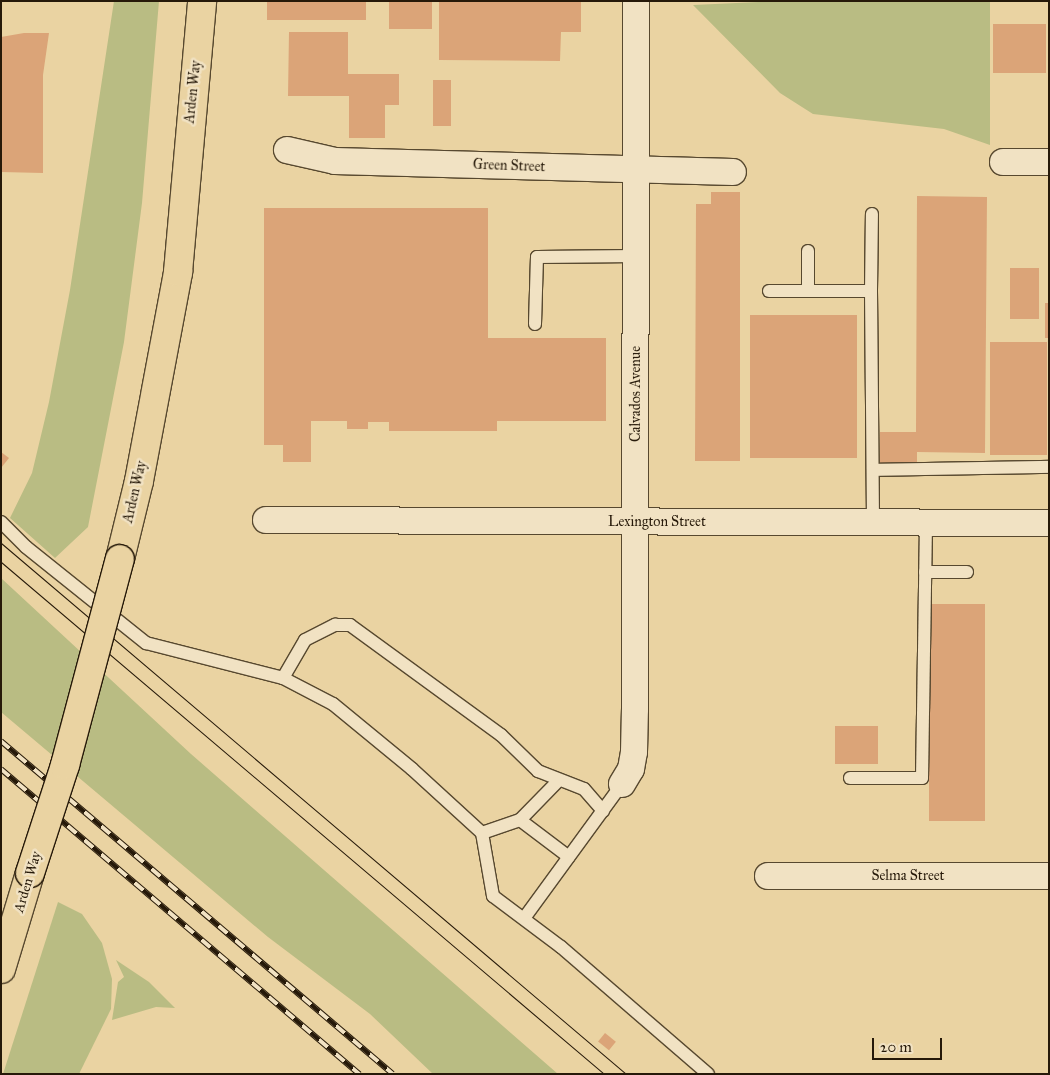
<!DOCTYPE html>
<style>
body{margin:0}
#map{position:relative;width:1050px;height:1075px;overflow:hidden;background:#ead3a2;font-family:"IM FELL Great Primer",serif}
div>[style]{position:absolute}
.green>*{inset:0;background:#b9bc83}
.building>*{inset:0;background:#dba478;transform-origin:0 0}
.roads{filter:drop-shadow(1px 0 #57482f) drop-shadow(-1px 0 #57482f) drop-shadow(0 1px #57482f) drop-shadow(0 -1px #57482f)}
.service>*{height:12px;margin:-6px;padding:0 6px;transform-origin:6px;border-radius:6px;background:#f1e2c3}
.minor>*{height:26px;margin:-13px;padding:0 13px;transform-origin:13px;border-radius:13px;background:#f1e2c3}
.primary>*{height:28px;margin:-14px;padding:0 14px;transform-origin:14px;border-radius:14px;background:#ead3a2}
.tram>*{height:1px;margin:-0.5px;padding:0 0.5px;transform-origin:0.5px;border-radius:0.5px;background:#261909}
.rail>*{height:5.5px;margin-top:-2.75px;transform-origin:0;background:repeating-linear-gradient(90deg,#f1e2c3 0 11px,#261909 0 22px);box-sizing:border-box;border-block:1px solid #261909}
.bridges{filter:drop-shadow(1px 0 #261909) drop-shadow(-1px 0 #261909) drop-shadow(0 1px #261909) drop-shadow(0 -1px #261909)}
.primary-bridge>*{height:28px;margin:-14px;padding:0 14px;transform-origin:14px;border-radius:14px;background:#ead3a2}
span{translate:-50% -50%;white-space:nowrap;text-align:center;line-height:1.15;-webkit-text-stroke:5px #f1e2c3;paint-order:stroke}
.street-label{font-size:14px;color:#261909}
.frame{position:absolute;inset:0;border:2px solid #261909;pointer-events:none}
.scale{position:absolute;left:872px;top:1038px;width:70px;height:22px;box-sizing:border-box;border:2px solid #261909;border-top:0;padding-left:6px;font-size:15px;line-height:18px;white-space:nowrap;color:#261909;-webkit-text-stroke:4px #f1e2c3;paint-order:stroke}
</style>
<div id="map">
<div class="green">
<div style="clip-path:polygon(114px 1px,159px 1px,142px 203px,124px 342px,88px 527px,55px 558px,10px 518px,32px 473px,49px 402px,70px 290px)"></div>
<div style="clip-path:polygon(780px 1px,990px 1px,990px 145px,944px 129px,813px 114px,780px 93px,693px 5px)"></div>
<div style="clip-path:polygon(1px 578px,191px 754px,558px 1074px,433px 1074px,370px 1014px,268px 937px,1px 712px)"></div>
<div style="clip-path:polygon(58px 902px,82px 914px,102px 943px,112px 979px,111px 1009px,79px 1074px,3px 1074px)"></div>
<div style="clip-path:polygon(116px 960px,149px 982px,175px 1008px,156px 1007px,112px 1020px,118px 982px,124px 977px)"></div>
</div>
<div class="building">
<div style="left:267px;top:1px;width:99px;height:19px"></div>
<div style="left:389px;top:1px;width:43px;height:28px"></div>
<div style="clip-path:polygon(439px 1px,581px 1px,581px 32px,561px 32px,560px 61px,439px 60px)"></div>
<div style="left:993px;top:24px;width:53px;height:49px"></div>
<div style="clip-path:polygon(289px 32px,348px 32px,348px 74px,399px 74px,399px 105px,385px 105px,385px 138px,349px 138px,349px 96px,288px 96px)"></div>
<div style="clip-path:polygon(24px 33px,49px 33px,43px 75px,43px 173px,1px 172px,1px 37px)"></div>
<div style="left:433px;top:80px;width:18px;height:46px"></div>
<div style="clip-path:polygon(711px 192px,740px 192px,740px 461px,695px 461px,696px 204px,711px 204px)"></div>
<div style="clip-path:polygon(917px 196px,987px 197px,985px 453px,917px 452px,917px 463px,880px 463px,880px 432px,916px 432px)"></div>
<div style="clip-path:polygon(264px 208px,488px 208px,488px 338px,606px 338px,606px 421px,497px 421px,497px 431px,389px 431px,389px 422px,368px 422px,368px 429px,347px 429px,347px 421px,311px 421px,311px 462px,283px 462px,283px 445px,264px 445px)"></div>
<div style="left:1010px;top:268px;width:29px;height:51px"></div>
<div style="left:1045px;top:303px;width:4px;height:35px"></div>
<div style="left:750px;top:315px;width:107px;height:143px"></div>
<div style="left:990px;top:342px;width:57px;height:113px"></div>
<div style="clip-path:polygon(1px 452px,9px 458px,1px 468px)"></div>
<div style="left:929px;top:604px;width:56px;height:217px"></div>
<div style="left:835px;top:726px;width:43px;height:38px"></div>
<div style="left:605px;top:1033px;width:14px;height:11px;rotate:39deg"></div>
</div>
<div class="roads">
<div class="service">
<div style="left:808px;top:251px;width:40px;rotate:90deg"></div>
<div style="left:769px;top:291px;width:102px"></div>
<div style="left:871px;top:291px;width:231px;rotate:89.5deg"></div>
<div style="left:871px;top:291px;width:77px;rotate:-89.3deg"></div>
<div style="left:535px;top:324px;width:67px;rotate:-88.3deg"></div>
<div style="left:537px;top:257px;width:99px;rotate:-0.6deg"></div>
<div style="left:873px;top:470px;width:176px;rotate:-1deg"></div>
<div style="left:1px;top:522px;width:35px;rotate:45deg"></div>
<div style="left:26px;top:547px;width:154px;rotate:38.7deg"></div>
<div style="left:146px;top:643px;width:141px;rotate:14.3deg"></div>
<div style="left:283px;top:678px;width:56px;rotate:27.5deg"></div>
<div style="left:333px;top:704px;width:102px;rotate:39.4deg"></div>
<div style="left:412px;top:769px;width:95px;rotate:42.4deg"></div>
<div style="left:482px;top:833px;width:64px;rotate:80.1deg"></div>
<div style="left:493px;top:896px;width:85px;rotate:36.9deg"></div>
<div style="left:561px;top:947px;width:194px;rotate:40.8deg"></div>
<div style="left:925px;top:572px;width:42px"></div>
<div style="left:283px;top:678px;width:44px;rotate:-59.9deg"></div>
<div style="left:305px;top:640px;width:34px;rotate:-27deg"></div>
<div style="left:335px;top:625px;width:15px"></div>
<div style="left:350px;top:625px;width:187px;rotate:36.1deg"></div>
<div style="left:501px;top:735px;width:52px;rotate:44.2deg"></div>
<div style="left:538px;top:771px;width:49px;rotate:21.4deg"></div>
<div style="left:584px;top:789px;width:29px;rotate:49deg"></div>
<div style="left:850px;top:778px;width:72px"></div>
<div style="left:922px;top:778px;width:256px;rotate:-89.1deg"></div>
<div style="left:520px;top:820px;width:61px;rotate:37.1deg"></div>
<div style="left:482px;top:833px;width:40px;rotate:-18.9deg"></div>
<div style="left:520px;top:820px;width:54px;rotate:-45.7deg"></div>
<div style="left:525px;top:917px;width:165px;rotate:-53.9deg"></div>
</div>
<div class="minor">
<div style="left:287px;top:150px;width:49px;rotate:12.9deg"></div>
<div style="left:335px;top:161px;width:398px;rotate:1.6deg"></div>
<div style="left:1003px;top:162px;width:46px"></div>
<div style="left:266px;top:520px;width:783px;rotate:0.22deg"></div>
<div style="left:622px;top:784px;width:17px;rotate:-59deg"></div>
<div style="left:631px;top:769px;width:17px;rotate:-80deg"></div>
<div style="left:634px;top:752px;width:43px;rotate:-88.7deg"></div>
<div style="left:635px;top:709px;width:708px;rotate:-89.92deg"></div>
<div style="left:768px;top:876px;width:281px"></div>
</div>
<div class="primary">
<div style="left:120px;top:559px;width:80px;rotate:-76.3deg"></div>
<div style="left:139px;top:481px;width:213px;rotate:-79.4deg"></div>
<div style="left:178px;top:272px;width:272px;rotate:-84.9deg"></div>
<div style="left:1px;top:969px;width:100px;rotate:-73.2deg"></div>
</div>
</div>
<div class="tram">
<div style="left:1px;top:543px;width:820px;rotate:40.35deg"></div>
<div style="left:1px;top:562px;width:791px;rotate:40.33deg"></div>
</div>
<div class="rail">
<div style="left:1px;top:741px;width:514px;rotate:40.35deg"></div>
<div style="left:1px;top:769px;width:471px;rotate:40.4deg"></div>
</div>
<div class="bridges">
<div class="primary-bridge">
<div style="left:30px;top:873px;width:114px;rotate:-72deg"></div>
<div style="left:65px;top:765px;width:213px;rotate:-75.1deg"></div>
</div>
</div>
<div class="street-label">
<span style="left:193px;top:92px;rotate:-84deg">Arden Way</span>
<span style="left:509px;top:166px;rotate:2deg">Green Street</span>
<span style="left:636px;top:394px;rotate:-90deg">Calvados Avenue</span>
<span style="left:135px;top:492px;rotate:-77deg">Arden Way</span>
<span style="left:657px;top:522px">Lexington Street</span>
<span style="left:908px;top:876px">Selma Street</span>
<span style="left:28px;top:882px;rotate:-73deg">Arden Way</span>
</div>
<div class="frame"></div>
<div class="scale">20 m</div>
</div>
